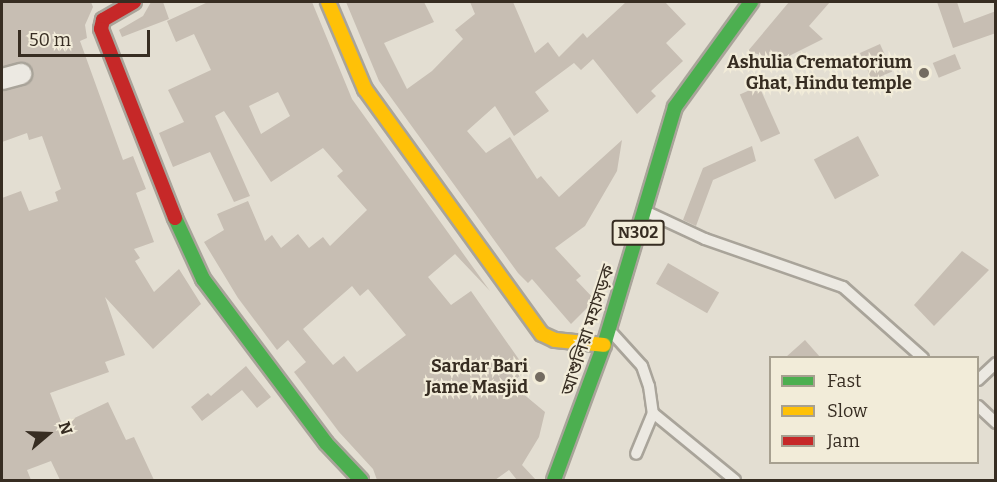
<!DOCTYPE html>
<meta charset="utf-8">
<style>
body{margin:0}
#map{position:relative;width:997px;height:482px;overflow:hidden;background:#e3ded2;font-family:Bitter,"Noto Sans Bengali",serif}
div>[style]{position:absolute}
.building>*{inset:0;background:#c7beb3;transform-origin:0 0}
.roads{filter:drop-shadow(2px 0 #a9a49a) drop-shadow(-2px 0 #a9a49a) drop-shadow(0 2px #a9a49a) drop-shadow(0 -2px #a9a49a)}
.lane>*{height:10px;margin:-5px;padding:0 5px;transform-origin:5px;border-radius:5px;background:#ece9e2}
.street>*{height:20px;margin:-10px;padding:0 10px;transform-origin:10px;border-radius:10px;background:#ece9e2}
.fast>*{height:14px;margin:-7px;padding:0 7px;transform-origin:7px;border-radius:7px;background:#4caf50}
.slow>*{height:14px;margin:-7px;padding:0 7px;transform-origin:7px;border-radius:7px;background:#ffc107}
.jam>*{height:14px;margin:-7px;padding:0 7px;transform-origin:7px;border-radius:7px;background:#c62828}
.dots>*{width:16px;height:16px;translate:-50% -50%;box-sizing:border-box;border:3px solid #f2ecd9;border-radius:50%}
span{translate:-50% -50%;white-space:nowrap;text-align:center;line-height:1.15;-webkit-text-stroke:4.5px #f2ecd9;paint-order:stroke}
.shield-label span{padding:2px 4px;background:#f2ecd9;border:2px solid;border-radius:4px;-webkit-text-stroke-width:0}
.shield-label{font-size:16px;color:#372d22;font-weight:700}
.poi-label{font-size:18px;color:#372d22;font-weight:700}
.right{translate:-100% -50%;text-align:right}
.street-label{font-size:18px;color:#372d22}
.frame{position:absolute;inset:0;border:3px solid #372d22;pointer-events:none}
.legend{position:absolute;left:769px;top:356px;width:210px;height:108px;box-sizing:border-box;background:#f2ecd9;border:2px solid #a7a090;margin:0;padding:8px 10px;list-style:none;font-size:18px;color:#372d22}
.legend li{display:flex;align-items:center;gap:12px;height:30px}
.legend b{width:30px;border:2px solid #a7a090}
.north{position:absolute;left:18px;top:404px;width:60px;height:60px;-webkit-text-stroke:4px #f2ecd9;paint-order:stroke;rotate:71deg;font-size:16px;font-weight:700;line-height:24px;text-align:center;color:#372d22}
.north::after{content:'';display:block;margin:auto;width:21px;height:27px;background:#372d22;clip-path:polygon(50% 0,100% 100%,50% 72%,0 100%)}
.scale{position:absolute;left:18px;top:30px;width:132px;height:27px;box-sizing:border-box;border:3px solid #372d22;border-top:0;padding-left:8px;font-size:18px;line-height:21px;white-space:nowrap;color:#372d22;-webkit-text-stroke:4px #f2ecd9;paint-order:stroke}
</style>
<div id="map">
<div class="building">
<div style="clip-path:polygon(2px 2px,91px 2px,93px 7px,85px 25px,87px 38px,80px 41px,123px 160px,133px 156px,146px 189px,136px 193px,154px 242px,134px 249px,140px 258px,135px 261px,154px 292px,179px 269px,201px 304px,153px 349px,105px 297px,125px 355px,105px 362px,109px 372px,50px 393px,62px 424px,108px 402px,126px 440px,134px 437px,154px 480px,60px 480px,51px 461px,27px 470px,31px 480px,2px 480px,2px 198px,21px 191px,29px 211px,58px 201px,55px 192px,61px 189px,42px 136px,29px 140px,27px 133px,2px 142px,2px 91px,29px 83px,33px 72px,24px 62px,2px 67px)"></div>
<div style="clip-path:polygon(151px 2px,163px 2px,169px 19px,122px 37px,119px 30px,143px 16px)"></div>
<div style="clip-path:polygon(evenodd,208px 2px,312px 2px,352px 99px,490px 291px,455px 254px,428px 277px,451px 305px,471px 291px,527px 371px,510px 383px,545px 412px,539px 437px,522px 465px,536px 480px,517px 480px,509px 470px,495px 480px,377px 480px,373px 469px,339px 432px,294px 372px,306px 362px,288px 340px,277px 350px,238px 298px,204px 242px,224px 230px,217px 214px,248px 201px,265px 241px,272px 235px,281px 248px,298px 234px,309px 248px,323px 237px,330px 246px,367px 210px,337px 176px,343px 171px,323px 148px,271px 182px,224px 111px,215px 116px,250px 196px,234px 202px,210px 152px,173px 167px,159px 133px,184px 122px,168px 90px,211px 70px,194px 34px,176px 42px,167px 21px,208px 2px,278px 92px,290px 116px,261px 134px,249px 106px,278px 92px,208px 2px,352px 286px,360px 296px,368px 289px,406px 335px,357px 372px,344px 356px,333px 365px,303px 329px,352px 286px)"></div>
<div style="clip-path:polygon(346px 2px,424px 2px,434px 22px,384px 43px,407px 89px,432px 71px,463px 39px,455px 30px,475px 14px,470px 2px,513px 2px,535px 53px,548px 42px,559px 57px,583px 33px,587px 38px,626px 2px,665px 2px,686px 24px,666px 43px,683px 61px,651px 91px,656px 96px,637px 114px,593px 59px,581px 70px,574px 63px,535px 92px,549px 111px,514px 136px,495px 106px,467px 131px,486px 153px,510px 137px,537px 179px,541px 176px,559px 197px,622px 140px,617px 171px,585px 226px,555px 248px,581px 276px,576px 280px,595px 300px,571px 324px,532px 279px,528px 283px,518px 273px,379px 81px)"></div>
<div style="clip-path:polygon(789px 2px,830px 2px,809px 26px,823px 39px,779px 61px,748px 51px)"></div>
<div style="clip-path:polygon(937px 2px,957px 2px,964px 23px,996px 11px,996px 33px,953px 48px)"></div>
<div style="left:880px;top:44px;width:30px;height:22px;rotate:66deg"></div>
<div style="left:955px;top:54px;width:16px;height:24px;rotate:68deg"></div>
<div style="left:759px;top:86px;width:52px;height:21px;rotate:66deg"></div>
<div style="left:858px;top:136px;width:45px;height:50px;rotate:62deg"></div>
<div style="clip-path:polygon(752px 146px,756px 161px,713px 180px,696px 226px,683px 220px,703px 168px)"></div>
<div style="clip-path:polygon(962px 251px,989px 270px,934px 326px,914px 305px)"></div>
<div style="left:668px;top:263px;width:59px;height:24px;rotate:30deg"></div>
<div style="clip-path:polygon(805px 340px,820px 357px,786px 357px)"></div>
<div style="clip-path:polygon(246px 366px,271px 397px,257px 408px,242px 390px,202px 421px,191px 407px,208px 393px,211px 396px)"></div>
</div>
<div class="roads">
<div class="lane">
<div style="left:647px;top:212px;width:64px;rotate:25deg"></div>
<div style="left:705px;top:239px;width:146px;rotate:19.2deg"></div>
<div style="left:843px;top:287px;width:107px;rotate:41.6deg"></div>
<div style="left:613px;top:334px;width:43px;rotate:47.8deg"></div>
<div style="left:642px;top:366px;width:21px;rotate:71deg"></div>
<div style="left:649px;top:386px;width:27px;rotate:82deg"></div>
<div style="left:653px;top:413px;width:44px;rotate:112.5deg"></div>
<div style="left:978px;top:380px;width:25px;rotate:-43deg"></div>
<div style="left:978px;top:406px;width:25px;rotate:43deg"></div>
<div style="left:653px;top:413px;width:106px;rotate:39.3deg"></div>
</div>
<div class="street">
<div style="left:2px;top:79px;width:20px;rotate:-15deg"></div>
</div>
<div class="fast">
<div style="left:175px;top:218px;width:67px;rotate:65.3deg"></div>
<div style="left:203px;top:279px;width:205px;rotate:53.1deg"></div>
<div style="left:326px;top:443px;width:51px;rotate:46.6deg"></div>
<div style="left:554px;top:480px;width:144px;rotate:-69.7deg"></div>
<div style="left:604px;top:345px;width:248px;rotate:-73.4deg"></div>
<div style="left:675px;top:107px;width:130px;rotate:-54.1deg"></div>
</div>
<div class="slow">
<div style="left:328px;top:2px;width:95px;rotate:67deg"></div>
<div style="left:365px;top:89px;width:302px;rotate:54.2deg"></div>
<div style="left:542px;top:334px;width:14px;rotate:25deg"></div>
<div style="left:555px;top:340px;width:49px;rotate:5.8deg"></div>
</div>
<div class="jam">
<div style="left:134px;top:2px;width:36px;rotate:150deg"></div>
<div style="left:103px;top:20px;width:9px;rotate:103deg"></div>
<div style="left:101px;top:29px;width:203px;rotate:68.6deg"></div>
</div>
</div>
<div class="dots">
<div style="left:924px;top:73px;background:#736b60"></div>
<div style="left:540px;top:377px;background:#736b60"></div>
</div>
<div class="shield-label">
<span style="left:638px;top:233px">N302</span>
</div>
<div class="poi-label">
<span class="right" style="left:912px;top:73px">Ashulia Crematorium<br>Ghat, Hindu temple</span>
<span class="right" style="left:528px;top:377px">Sardar Bari<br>Jame Masjid</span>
</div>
<div class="street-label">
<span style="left:588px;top:330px;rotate:-72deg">আশুলিয়া মহাসড়ক</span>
</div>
<div class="frame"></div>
<ul class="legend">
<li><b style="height:8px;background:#4caf50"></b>Fast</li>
<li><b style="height:8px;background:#ffc107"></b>Slow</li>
<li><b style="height:8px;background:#c62828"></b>Jam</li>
</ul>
<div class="north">N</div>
<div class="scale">50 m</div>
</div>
